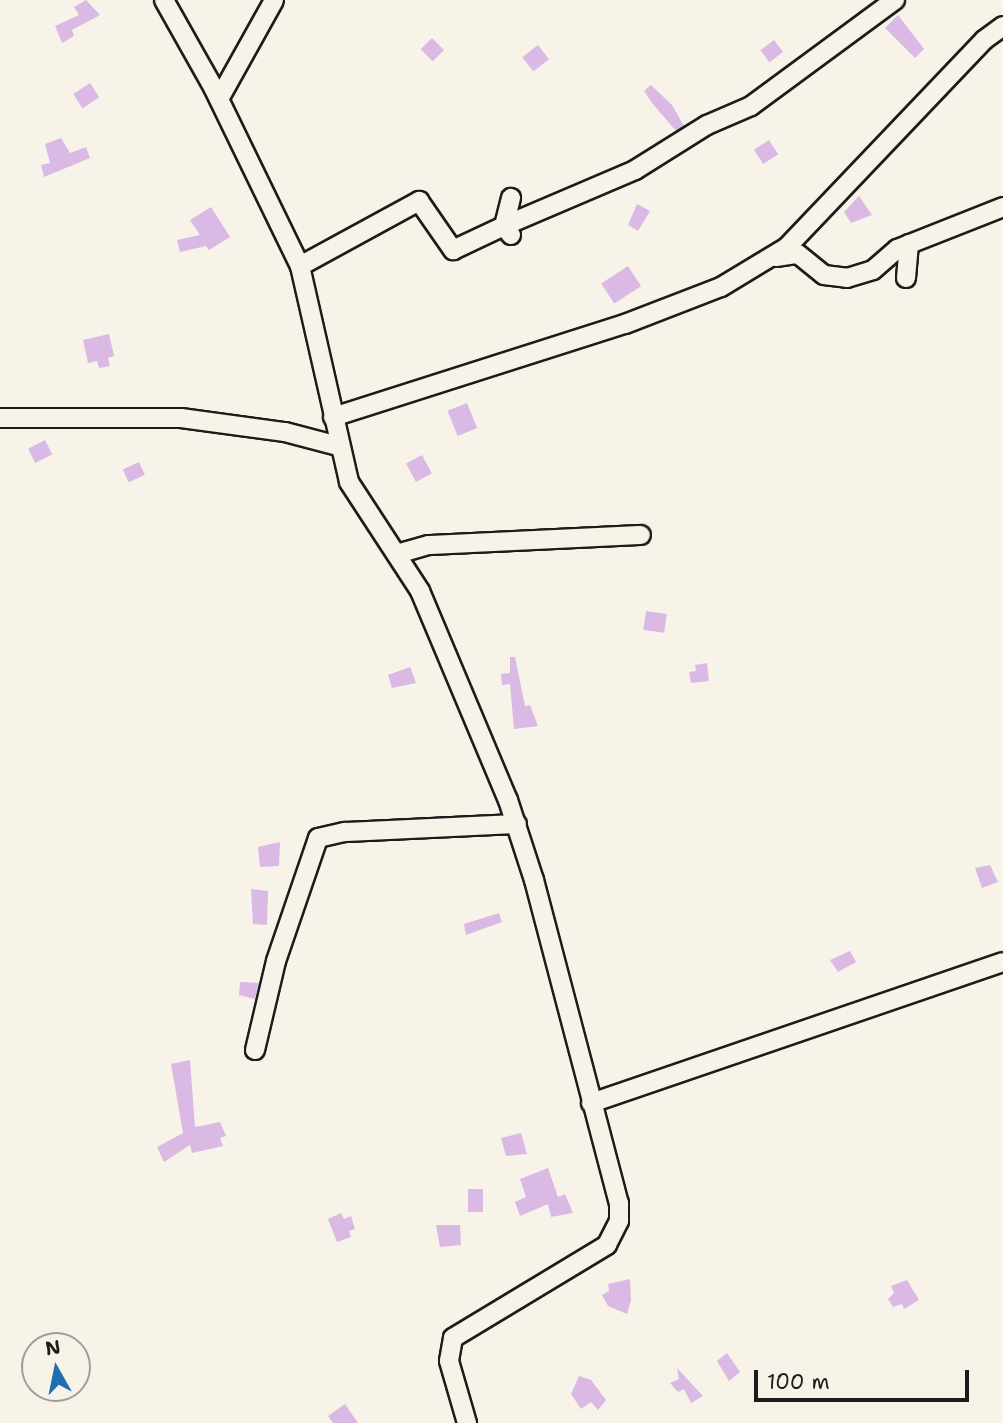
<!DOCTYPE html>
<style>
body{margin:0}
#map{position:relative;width:1003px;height:1423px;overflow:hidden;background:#f7f3e8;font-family:"Shantell Sans",sans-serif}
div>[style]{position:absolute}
.building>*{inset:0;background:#dab9e5;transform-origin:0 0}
.roads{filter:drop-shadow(2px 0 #1c1c1c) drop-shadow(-2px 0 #1c1c1c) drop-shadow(0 2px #1c1c1c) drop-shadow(0 -2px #1c1c1c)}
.minor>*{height:18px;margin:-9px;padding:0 9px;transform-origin:9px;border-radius:9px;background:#f7f3e8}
span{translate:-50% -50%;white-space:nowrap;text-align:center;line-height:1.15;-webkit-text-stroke:7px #f7f3e8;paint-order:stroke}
.north{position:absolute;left:21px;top:1332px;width:70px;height:70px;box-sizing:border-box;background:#f7f3e8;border:2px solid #9f9d96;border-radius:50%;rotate:351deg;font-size:19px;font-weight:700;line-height:28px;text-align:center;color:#1c1c1c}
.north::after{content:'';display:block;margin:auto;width:24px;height:32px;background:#1f6fb2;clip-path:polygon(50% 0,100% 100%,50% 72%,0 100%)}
.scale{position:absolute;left:754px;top:1370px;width:215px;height:32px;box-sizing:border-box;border:4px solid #1c1c1c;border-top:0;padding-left:9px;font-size:21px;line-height:24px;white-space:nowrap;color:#1c1c1c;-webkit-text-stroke:5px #f7f3e8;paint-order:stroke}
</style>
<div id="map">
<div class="building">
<div style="clip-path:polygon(86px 0,100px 15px,72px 30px,74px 36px,62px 43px,55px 26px,79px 15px,74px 7px)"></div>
<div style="clip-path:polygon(898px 15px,924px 49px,915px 58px,885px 28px)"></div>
<div style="left:432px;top:38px;width:17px;height:16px;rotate:45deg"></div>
<div style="left:774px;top:40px;width:15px;height:17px;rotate:53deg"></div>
<div style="left:538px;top:45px;width:18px;height:20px;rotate:52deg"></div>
<div style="left:90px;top:83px;width:17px;height:20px;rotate:57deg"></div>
<div style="clip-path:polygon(651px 85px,672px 105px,684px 126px,676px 131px,652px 103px,644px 91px)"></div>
<div style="clip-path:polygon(61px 138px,70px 153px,86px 147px,90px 158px,44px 177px,41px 165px,50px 163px,45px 144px)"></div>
<div style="left:769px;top:140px;width:17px;height:18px;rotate:57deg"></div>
<div style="clip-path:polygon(859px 196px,872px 215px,851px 223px,844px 212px)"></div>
<div style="clip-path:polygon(637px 204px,650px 211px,638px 231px,628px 225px)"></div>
<div style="clip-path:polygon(211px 207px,230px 237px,209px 250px,206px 246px,180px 252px,177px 240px,200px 235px,190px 220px)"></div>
<div style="left:628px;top:266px;width:24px;height:32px;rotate:57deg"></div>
<div style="clip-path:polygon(109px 334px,114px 356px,108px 358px,110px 366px,99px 368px,97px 361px,88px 363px,83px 340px)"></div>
<div style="left:467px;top:403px;width:27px;height:21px;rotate:68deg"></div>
<div style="left:45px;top:440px;width:16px;height:19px;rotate:63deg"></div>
<div style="left:422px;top:455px;width:21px;height:18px;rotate:62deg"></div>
<div style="left:139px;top:462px;width:14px;height:18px;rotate:65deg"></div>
<div style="left:646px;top:611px;width:21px;height:19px;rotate:8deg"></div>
<div style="clip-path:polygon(510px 657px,515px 657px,525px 706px,530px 705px,538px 726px,514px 729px,510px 684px,502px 685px,501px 674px,510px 673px)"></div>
<div style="clip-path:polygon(707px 663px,709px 681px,691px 683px,689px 672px,696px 671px,695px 665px)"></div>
<div style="clip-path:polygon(410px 667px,416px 683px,392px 688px,388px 675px)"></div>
<div style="clip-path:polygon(280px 842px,279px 866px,260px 867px,258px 847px)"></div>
<div style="clip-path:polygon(990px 865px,998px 882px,982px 888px,975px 868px)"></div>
<div style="clip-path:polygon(251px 889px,268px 891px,267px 925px,253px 924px)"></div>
<div style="clip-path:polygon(499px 913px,502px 922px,466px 935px,464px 924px)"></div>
<div style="clip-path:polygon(850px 951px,856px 962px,838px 972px,830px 960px)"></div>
<div style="clip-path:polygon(240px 982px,259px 983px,255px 999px,239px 995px)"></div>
<div style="clip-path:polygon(190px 1060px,195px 1127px,220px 1122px,226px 1136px,220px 1138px,223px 1146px,192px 1153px,190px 1145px,164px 1162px,157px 1147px,183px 1133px,171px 1064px)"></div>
<div style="clip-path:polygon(521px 1133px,527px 1154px,506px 1156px,501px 1138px)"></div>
<div style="clip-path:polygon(548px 1168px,558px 1197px,565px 1194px,573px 1213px,551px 1217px,548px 1204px,520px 1216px,515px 1202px,526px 1197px,520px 1179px)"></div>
<div style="left:468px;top:1189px;width:15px;height:23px"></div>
<div style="clip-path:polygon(341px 1213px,344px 1219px,351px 1216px,355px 1229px,349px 1231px,351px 1237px,337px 1242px,328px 1219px)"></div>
<div style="clip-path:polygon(436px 1225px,460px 1225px,461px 1245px,440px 1247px)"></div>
<div style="clip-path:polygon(630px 1279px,631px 1300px,627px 1314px,608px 1306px,602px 1295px,609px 1291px,608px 1284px)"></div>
<div style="clip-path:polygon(907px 1280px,919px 1300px,904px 1309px,902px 1304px,893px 1307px,888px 1299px,894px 1293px,891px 1286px)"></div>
<div style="clip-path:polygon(727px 1353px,740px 1372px,729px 1381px,717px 1361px)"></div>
<div style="clip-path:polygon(677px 1368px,703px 1396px,691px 1403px,684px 1389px,678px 1392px,670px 1383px,679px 1379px)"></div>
<div style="clip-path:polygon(579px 1376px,591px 1380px,606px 1400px,598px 1410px,591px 1402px,581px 1409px,571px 1394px)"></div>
<div style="clip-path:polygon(345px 1404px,358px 1423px,333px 1423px,328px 1416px)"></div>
</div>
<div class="roads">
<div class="minor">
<div style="left:164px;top:0;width:100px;rotate:60.6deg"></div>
<div style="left:213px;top:87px;width:199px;rotate:64.1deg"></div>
<div style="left:300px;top:266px;width:221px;rotate:77.2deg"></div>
<div style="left:349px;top:482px;width:130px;rotate:56.9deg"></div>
<div style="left:420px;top:591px;width:227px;rotate:67.2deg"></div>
<div style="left:508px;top:800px;width:84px;rotate:72deg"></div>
<div style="left:534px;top:880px;width:334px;rotate:75.3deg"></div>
<div style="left:619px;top:1203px;width:18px;rotate:90deg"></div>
<div style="left:619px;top:1221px;width:27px;rotate:117deg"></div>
<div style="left:607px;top:1245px;width:180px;rotate:148.9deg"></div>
<div style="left:453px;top:1338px;width:23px;rotate:100deg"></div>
<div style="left:449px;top:1361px;width:65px;rotate:73.8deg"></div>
<div style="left:219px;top:99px;width:113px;rotate:-60.9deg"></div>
<div style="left:511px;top:235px;width:11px;rotate:-128deg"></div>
<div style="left:504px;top:226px;width:142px;rotate:-23.1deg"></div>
<div style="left:635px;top:170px;width:85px;rotate:-32deg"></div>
<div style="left:707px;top:125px;width:48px;rotate:-23.4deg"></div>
<div style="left:751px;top:106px;width:179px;rotate:-36.4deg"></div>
<div style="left:776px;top:257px;width:22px;rotate:-8deg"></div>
<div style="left:798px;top:254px;width:33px;rotate:39deg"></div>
<div style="left:824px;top:275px;width:23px;rotate:7deg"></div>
<div style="left:847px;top:278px;width:27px;rotate:-17deg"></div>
<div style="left:873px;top:270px;width:32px;rotate:-41deg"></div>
<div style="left:897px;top:249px;width:114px;rotate:-21.6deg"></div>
<div style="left:300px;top:266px;width:136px;rotate:-28.6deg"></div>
<div style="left:419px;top:201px;width:60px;rotate:55.2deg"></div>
<div style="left:453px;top:250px;width:56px;rotate:-25.2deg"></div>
<div style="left:504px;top:226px;width:29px;rotate:-76deg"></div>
<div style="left:906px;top:278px;width:34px;rotate:-85deg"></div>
<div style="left:333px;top:417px;width:306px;rotate:-17.7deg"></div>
<div style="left:625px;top:324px;width:103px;rotate:-21.1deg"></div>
<div style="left:721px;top:287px;width:77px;rotate:-31.2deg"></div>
<div style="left:787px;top:247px;width:286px;rotate:-46.4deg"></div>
<div style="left:984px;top:40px;width:24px;rotate:-36deg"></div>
<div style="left:0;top:418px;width:181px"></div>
<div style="left:181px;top:418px;width:105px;rotate:7.7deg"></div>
<div style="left:285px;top:432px;width:55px;rotate:14.8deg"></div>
<div style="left:397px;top:554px;width:33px;rotate:-16deg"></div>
<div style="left:429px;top:545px;width:212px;rotate:-2.7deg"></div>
<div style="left:255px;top:1050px;width:91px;rotate:-76.7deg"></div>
<div style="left:276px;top:961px;width:130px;rotate:-71.1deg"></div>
<div style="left:318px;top:838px;width:28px;rotate:-13deg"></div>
<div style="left:345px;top:832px;width:172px;rotate:-2.7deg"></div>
<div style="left:591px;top:1103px;width:435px;rotate:-18.9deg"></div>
</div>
</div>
<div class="north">N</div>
<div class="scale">100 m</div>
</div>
